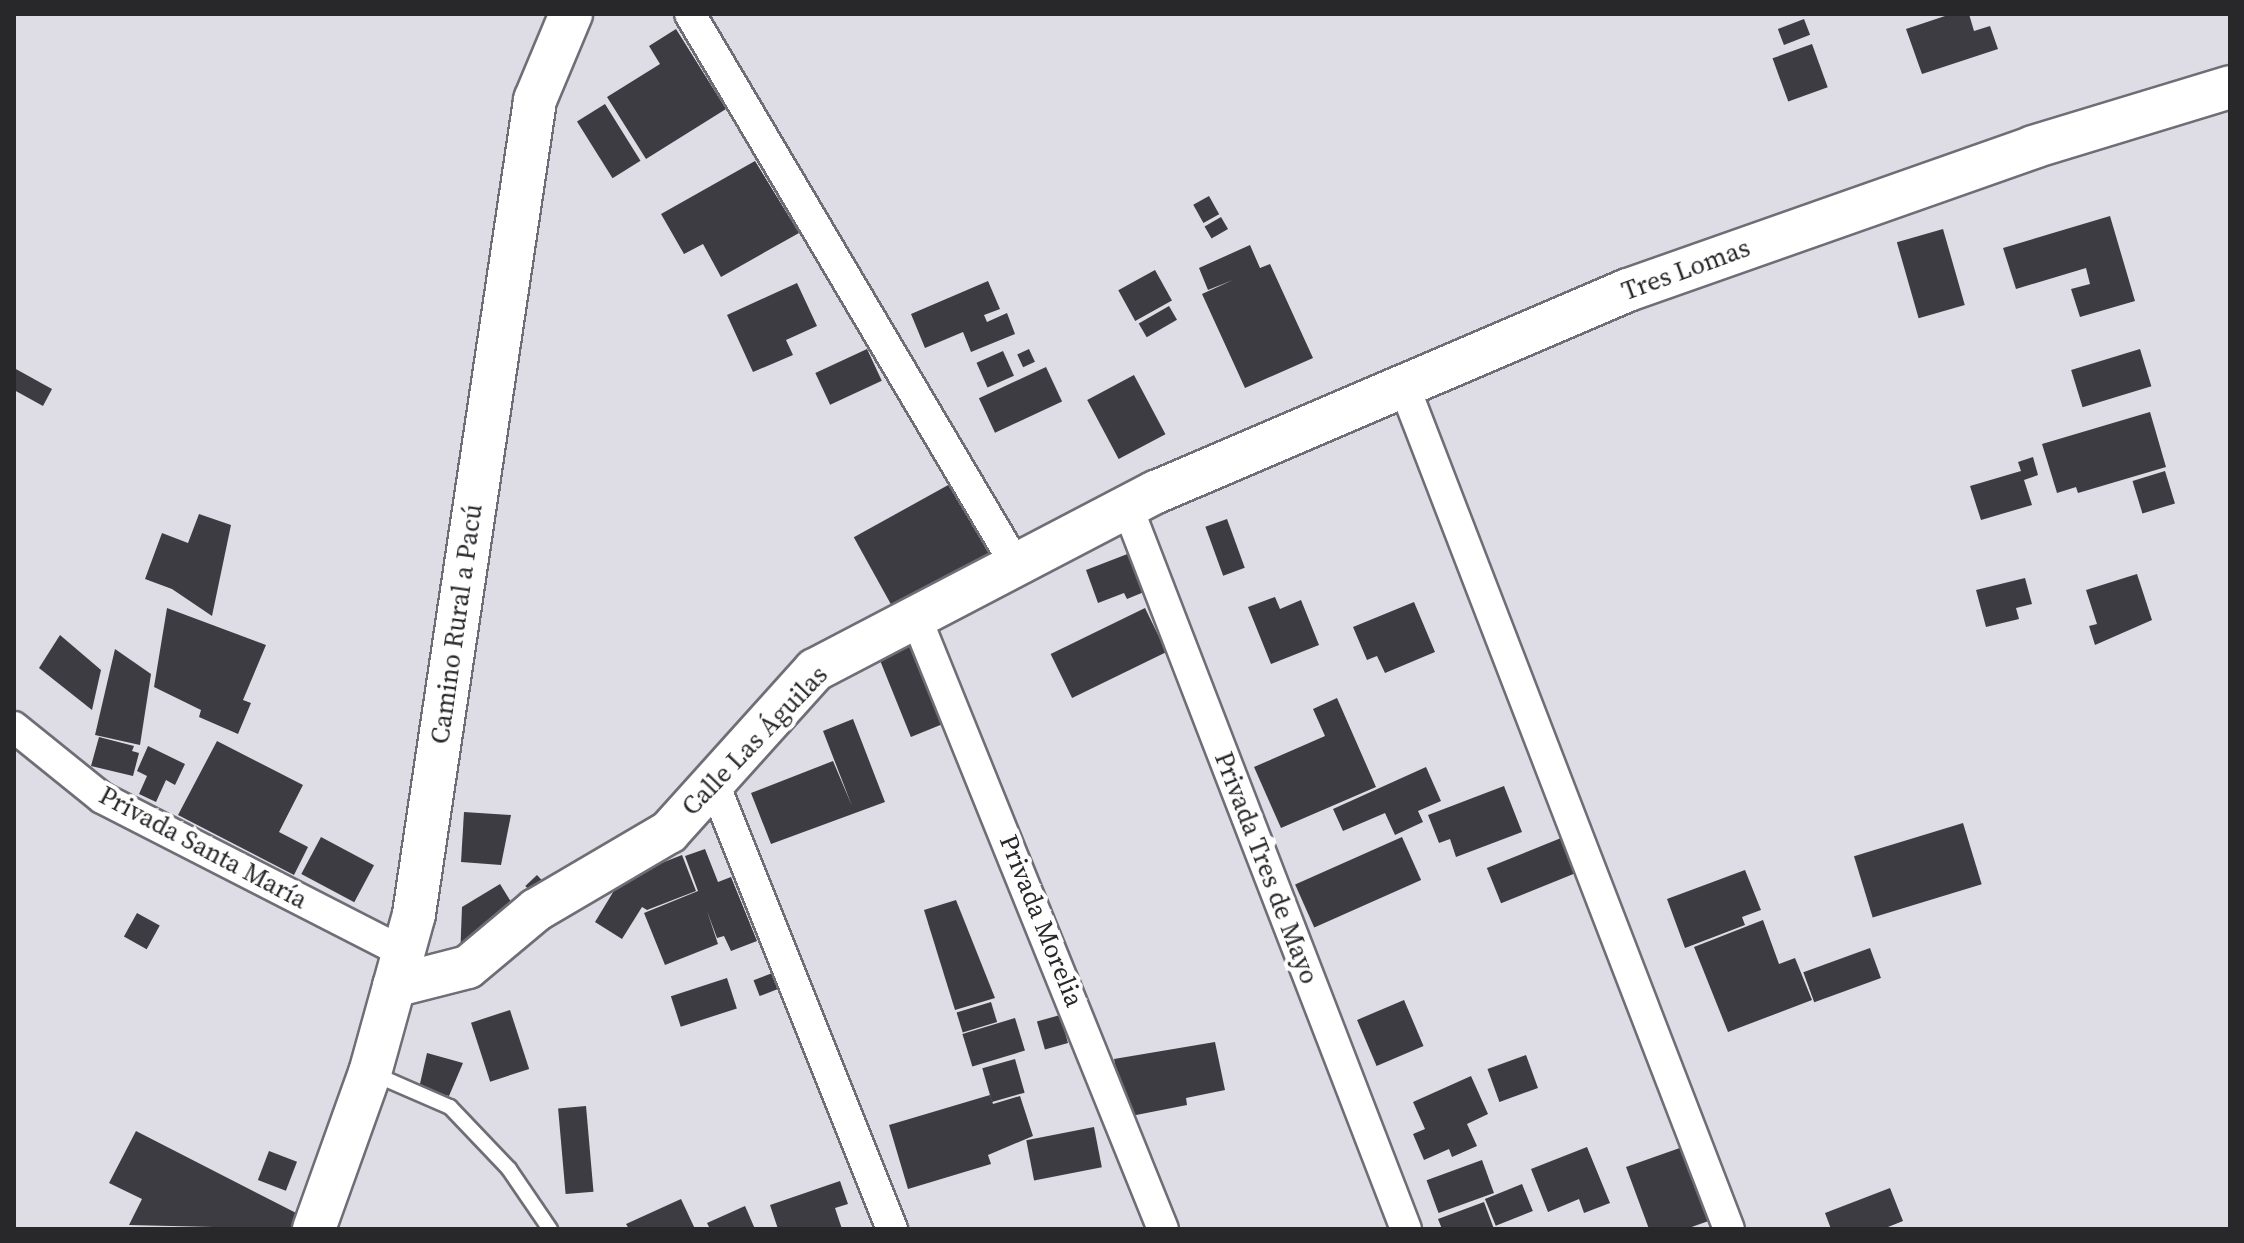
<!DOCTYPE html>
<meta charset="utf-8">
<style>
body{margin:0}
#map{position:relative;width:2244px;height:1243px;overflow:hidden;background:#dedde6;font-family:"Source Serif 4",serif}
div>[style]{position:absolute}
.building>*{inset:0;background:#3c3c42;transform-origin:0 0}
.roads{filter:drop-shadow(2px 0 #6f6e76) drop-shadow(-2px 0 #6f6e76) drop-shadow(0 2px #6f6e76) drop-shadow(0 -2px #6f6e76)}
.lane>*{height:14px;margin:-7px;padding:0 7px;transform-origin:7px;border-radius:7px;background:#fff}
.street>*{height:30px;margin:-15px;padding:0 15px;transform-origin:15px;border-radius:15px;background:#fff}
.secondary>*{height:42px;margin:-21px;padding:0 21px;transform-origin:21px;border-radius:21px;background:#fff}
span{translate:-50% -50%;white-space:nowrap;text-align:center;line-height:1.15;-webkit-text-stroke:8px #fff;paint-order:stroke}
.street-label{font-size:26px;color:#28282b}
.frame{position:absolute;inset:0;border:16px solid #28282b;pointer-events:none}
</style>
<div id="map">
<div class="building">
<div style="clip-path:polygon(1951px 14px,1969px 14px,1974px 31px,1990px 26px,1998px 49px,1922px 74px,1906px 29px)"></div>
<div style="left:1804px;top:19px;width:17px;height:28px;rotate:69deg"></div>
<div style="clip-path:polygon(676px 29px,726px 109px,646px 159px,607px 97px,660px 64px,649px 46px)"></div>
<div style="left:1812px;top:44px;width:46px;height:42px;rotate:70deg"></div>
<div style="left:605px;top:104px;width:67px;height:33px;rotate:58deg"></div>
<div style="clip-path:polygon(755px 161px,799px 233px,721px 277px,703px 244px,684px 254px,661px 214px)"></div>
<div style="left:1209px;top:196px;width:21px;height:18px;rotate:61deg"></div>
<div style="clip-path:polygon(2110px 216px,2135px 301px,2080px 317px,2071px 289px,2090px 284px,2086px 268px,2016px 289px,2003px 248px)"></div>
<div style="left:1221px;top:217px;width:14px;height:19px;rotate:60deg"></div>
<div style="left:1943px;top:229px;width:79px;height:48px;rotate:74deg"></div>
<div style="clip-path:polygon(1250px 245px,1260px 268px,1270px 264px,1313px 358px,1245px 388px,1202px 294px,1233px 280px,1208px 290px,1199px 268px)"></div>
<div style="left:1155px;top:270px;width:35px;height:42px;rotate:61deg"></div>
<div style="clip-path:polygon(988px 281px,1000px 309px,984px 315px,987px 322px,1007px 313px,1015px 334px,971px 352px,963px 332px,925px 348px,911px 314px)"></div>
<div style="clip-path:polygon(797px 283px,817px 326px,786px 340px,793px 355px,753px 372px,727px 315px)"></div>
<div style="left:1169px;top:306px;width:16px;height:35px;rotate:60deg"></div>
<div style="left:867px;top:349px;width:35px;height:57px;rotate:65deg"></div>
<div style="left:1029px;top:349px;width:14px;height:13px;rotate:65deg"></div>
<div style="left:2140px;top:349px;width:39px;height:72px;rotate:73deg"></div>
<div style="left:1003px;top:351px;width:27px;height:29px;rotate:66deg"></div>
<div style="left:1046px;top:367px;width:38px;height:74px;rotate:65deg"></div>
<div style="clip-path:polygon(14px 368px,52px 389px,43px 406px,14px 390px)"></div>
<div style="left:1134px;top:375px;width:67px;height:53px;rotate:62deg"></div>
<div style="clip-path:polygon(2150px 412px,2166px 467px,2078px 493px,2076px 487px,2057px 493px,2042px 444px)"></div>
<div style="clip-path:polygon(2033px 457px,2038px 475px,2024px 480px,2032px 505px,1981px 520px,1970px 486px,2021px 471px,2018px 462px)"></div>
<div style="left:2165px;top:471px;width:34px;height:34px;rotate:73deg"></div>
<div style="left:950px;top:484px;width:90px;height:110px;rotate:61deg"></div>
<div style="clip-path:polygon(199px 514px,231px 525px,212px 616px,172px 589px,145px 579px,162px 533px,188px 543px)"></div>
<div style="left:1227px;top:519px;width:52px;height:23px;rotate:70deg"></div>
<div style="clip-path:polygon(1130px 553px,1144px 592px,1127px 599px,1124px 593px,1098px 603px,1086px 570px)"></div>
<div style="clip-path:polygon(2137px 574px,2152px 620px,2095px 645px,2089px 626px,2097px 624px,2086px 590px)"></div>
<div style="clip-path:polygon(2025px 578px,2032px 604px,2016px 608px,2019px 619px,1986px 627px,1976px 590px)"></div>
<div style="clip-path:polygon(1275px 597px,1280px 609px,1301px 600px,1319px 645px,1271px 664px,1248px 607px)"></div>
<div style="clip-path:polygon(1414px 602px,1435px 652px,1385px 673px,1377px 656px,1367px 660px,1353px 627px)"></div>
<div style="clip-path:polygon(167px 608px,266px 645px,243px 700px,251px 703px,238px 734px,199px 717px,201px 710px,154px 687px)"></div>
<div style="left:1145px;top:608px;width:49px;height:105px;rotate:64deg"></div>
<div style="left:920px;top:634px;width:92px;height:47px;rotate:68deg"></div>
<div style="clip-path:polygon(60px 635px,101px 670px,92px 710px,39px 668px)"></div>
<div style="clip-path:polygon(115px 649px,151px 674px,140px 745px,95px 735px)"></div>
<div style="clip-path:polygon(1337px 698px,1376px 787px,1281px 828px,1254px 767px,1325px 736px,1313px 709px)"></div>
<div style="clip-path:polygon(853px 719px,885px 802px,771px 844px,751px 793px,833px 761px,852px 806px,823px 731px)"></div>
<div style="clip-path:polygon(99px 737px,134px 746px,132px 751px,139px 753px,133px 776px,91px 766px)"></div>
<div style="clip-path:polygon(217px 741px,303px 785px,279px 832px,308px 847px,294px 875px,178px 815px)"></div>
<div style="clip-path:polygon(148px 746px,185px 764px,175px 785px,166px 780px,156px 802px,139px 794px,147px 776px,137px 771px)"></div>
<div style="clip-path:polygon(1426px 767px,1441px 801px,1418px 811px,1423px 822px,1395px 835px,1385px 813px,1343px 831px,1333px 809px)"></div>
<div style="clip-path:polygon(1504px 786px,1522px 832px,1456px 857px,1450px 839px,1439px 843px,1428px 815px)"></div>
<div style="clip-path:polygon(464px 812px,511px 815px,501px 865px,461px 862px)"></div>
<div style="left:1963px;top:823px;width:64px;height:114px;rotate:73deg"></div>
<div style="left:321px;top:837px;width:60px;height:42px;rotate:28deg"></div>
<div style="left:1402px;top:837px;width:47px;height:117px;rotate:66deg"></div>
<div style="left:1561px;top:838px;width:38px;height:80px;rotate:68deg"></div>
<div style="clip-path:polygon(705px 849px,718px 882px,731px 877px,757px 941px,731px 951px,724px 936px,717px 938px,707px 911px,718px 944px,665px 965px,644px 913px,698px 891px,685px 856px)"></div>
<div style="clip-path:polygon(682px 855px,696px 891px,647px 910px,642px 907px,622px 939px,595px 922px,615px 889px,613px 882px)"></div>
<div style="clip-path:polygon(1745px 870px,1761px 910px,1742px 917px,1745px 925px,1685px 948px,1667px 899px)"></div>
<div style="left:537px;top:875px;width:21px;height:16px;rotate:47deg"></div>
<div style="clip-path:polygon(500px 884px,521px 918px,460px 959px,462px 907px)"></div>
<div style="clip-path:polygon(956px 900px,995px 998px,955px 1010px,924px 910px)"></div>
<div style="left:137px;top:913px;width:26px;height:27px;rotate:29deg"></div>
<div style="clip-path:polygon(1763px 920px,1779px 964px,1795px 958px,1812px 1000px,1728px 1032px,1694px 947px)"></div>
<div style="left:1870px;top:948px;width:32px;height:71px;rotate:70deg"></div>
<div style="left:775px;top:972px;width:17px;height:23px;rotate:69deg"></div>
<div style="left:727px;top:978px;width:32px;height:59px;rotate:72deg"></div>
<div style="left:1404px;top:1000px;width:50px;height:51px;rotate:67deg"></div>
<div style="left:991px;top:1002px;width:21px;height:36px;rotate:73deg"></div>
<div style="left:510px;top:1010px;width:62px;height:41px;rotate:72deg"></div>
<div style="left:1060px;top:1015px;width:29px;height:24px;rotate:74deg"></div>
<div style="left:1015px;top:1018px;width:34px;height:55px;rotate:73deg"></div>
<div style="clip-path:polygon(1215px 1042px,1225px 1090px,1186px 1098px,1187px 1105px,1126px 1117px,1114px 1059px)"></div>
<div style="clip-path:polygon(427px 1053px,463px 1063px,449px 1096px,419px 1088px)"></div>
<div style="left:1526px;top:1055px;width:35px;height:41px;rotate:70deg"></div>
<div style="left:1015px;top:1059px;width:35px;height:34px;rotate:74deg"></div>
<div style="clip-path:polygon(1471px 1076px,1488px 1114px,1467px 1124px,1477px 1146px,1452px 1157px,1449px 1149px,1424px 1160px,1413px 1134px,1425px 1129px,1413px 1102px)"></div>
<div style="clip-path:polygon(990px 1095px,993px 1104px,1020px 1096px,1033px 1136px,988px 1155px,991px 1164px,908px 1189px,889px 1125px)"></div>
<div style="left:586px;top:1106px;width:86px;height:28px;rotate:85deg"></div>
<div style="left:1094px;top:1127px;width:41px;height:69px;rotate:79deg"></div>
<div style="clip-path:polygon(136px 1131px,306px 1218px,301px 1229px,129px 1225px,142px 1199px,109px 1183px)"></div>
<div style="clip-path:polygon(1691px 1144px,1717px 1218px,1686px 1229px,1649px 1229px,1626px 1167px)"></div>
<div style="clip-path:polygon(1587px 1147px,1610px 1203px,1584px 1213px,1579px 1199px,1548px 1212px,1531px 1169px)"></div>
<div style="left:269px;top:1151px;width:30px;height:31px;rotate:21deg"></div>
<div style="left:1482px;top:1160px;width:35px;height:59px;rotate:70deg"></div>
<div style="clip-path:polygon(840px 1181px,848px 1204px,835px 1208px,842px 1229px,778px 1229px,770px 1205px)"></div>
<div style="left:1522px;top:1184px;width:29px;height:40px;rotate:68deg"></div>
<div style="clip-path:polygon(1890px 1188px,1903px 1221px,1883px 1229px,1831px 1229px,1825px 1213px)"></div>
<div style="clip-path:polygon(681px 1199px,695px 1229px,629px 1229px,626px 1224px)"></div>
<div style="clip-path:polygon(1484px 1202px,1494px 1229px,1442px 1229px,1438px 1219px)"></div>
<div style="clip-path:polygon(745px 1206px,755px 1229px,710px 1229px,707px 1223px)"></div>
</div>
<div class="roads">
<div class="lane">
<div style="left:374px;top:1074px;width:83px;rotate:23.5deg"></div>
<div style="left:450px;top:1107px;width:86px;rotate:46.4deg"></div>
<div style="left:509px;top:1169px;width:73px;rotate:55.7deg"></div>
</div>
<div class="street">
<div style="left:690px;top:14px;width:642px;rotate:59.4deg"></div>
<div style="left:1404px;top:386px;width:903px;rotate:68.92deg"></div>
<div style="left:1127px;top:506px;width:775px;rotate:68.9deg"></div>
<div style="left:915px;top:615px;width:662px;rotate:68.01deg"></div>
<div style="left:14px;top:727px;width:113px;rotate:38.9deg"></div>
<div style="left:102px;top:798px;width:338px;rotate:27.1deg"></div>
<div style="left:712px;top:779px;width:485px;rotate:68.2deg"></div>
</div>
<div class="secondary">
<div style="left:394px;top:986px;width:76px;rotate:-14.4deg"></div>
<div style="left:468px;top:967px;width:89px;rotate:-40deg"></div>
<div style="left:536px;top:910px;width:154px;rotate:-30.4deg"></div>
<div style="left:669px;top:832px;width:218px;rotate:-48deg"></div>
<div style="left:815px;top:670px;width:385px;rotate:-27.6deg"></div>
<div style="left:1156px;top:492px;width:513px;rotate:-23.17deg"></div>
<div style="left:1628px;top:290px;width:430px;rotate:-19.4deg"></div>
<div style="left:2033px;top:147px;width:206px;rotate:-16.9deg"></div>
<div style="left:314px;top:1229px;width:166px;rotate:-70.3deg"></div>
<div style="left:370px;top:1073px;width:165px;rotate:-74.5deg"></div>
<div style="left:414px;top:914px;width:823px;rotate:-81.54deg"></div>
<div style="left:535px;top:100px;width:93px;rotate:-67.3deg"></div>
</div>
</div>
<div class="street-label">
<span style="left:1686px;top:270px;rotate:-20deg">Tres Lomas</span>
<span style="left:457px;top:624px;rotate:-82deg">Camino Rural a Pacú</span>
<span style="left:755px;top:741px;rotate:-46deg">Calle Las Águilas</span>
<span style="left:203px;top:848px;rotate:28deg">Privada Santa María</span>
<span style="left:1266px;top:868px;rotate:69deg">Privada Tres de Mayo</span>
<span style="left:1041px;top:921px;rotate:68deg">Privada Morelia</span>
</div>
<div class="frame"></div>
</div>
